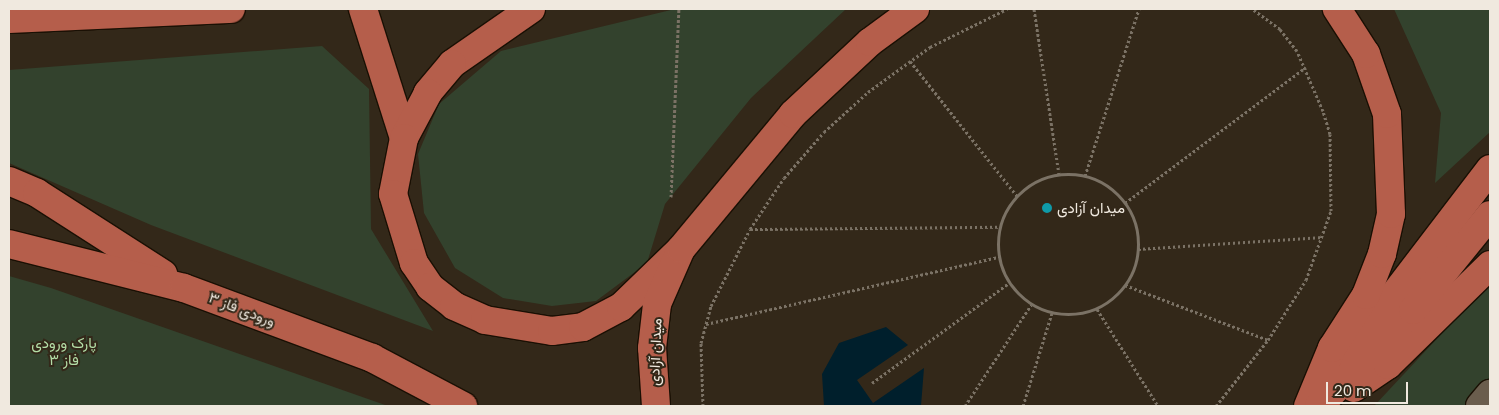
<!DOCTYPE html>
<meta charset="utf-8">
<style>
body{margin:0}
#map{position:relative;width:1499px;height:415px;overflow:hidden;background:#332819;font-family:Poppins,Vazirmatn,sans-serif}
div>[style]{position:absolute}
.green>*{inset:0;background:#33422d}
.water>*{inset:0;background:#001f2c}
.path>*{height:3px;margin-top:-1.5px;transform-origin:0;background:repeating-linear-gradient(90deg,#7b7265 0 2.5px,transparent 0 5px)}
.path>.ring{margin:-1.5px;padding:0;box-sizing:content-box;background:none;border:3px solid #7b7265;border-radius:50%}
.roads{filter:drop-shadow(1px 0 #1a1004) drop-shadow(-1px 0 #1a1004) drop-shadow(0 1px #1a1004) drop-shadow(0 -1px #1a1004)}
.minor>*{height:28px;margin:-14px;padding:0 14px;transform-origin:14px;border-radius:14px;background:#6a5d4d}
.primary>*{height:28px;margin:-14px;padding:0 14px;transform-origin:14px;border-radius:14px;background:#b55e4b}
.dots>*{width:14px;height:14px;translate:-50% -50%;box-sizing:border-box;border:2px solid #332819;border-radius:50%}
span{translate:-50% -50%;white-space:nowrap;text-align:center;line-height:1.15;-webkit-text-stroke:4px #332819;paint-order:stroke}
.poi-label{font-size:15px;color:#f0e9df}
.left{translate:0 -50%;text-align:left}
.street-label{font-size:15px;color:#f0e9df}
.park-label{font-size:15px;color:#b3dda6}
.frame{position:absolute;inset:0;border:10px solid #f0e9df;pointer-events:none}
.scale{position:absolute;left:1326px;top:382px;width:82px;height:22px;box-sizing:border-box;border:2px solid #f0e9df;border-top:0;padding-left:6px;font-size:15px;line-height:18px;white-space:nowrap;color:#f0e9df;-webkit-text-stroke:4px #332819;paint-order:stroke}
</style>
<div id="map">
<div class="green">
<div style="clip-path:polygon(675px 9px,846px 9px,751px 98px,665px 204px,647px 263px,596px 301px,552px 306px,503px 298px,455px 268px,424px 213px,418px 154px,439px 104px,501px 51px)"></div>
<div style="clip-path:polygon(1394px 9px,1490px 9px,1490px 132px,1435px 183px,1441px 113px)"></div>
<div style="clip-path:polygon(322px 46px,369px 89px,371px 229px,433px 331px,151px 225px,9px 163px,9px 70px)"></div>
<div style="clip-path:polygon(9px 276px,51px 288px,388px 406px,9px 406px)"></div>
<div style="clip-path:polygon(1490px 282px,1490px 380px,1468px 406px,1374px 406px)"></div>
</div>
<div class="water">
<div style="clip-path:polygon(886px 327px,908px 345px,857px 380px,873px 403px,924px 368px,921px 406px,824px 406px,822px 374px,839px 343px)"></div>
</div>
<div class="path">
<div style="left:1034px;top:9px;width:168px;rotate:81.4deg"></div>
<div style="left:910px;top:61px;width:172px;rotate:51.6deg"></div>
<div class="ring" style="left:998px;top:174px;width:137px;height:137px"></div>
<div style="left:1085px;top:176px;width:176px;rotate:-72.1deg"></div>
<div style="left:671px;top:197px;width:188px;rotate:-87.6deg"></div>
<div style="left:1125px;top:203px;width:226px;rotate:-36.9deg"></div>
<div style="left:750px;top:229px;width:249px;rotate:-0.5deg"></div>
<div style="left:1138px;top:249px;width:185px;rotate:-3.7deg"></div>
<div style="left:1125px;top:285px;width:153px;rotate:21deg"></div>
<div style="left:1097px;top:309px;width:115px;rotate:57.8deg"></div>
<div style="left:706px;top:324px;width:301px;rotate:-12.9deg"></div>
<div style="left:872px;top:383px;width:170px;rotate:-36.1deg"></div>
<div style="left:703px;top:406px;width:63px;rotate:-91.8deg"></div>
<div style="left:701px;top:343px;width:38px;rotate:-75deg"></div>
<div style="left:711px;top:306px;width:86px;rotate:-63.1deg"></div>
<div style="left:750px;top:229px;width:61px;rotate:-56.3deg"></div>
<div style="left:784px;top:178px;width:61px;rotate:-49deg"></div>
<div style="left:824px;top:132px;width:59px;rotate:-42.3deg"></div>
<div style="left:868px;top:92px;width:77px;rotate:-36deg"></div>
<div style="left:930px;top:47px;width:86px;rotate:-26.3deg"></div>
<div style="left:965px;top:406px;width:121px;rotate:-56.8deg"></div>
<div style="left:1023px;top:406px;width:97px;rotate:-72.7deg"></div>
<div style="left:1216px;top:406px;width:84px;rotate:-51.8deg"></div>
<div style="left:1268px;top:340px;width:71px;rotate:-57.7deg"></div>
<div style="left:1306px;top:280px;width:73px;rotate:-70.1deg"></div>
<div style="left:1331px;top:211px;width:77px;rotate:-90.7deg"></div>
<div style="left:1330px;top:134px;width:24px;rotate:-107deg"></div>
<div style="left:1323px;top:111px;width:65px;rotate:-113.4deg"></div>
<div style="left:1297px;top:51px;width:28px;rotate:-128deg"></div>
<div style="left:1280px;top:29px;width:34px;rotate:-144deg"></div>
</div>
<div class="roads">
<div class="minor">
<div style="left:1480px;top:406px;width:16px;rotate:-50deg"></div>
</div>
<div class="primary">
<div style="left:363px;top:9px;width:135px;rotate:72.4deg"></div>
<div style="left:531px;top:9px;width:96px;rotate:145.2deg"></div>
<div style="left:452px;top:64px;width:38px;rotate:130deg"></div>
<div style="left:428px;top:93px;width:51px;rotate:118.1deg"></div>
<div style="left:404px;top:138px;width:57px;rotate:101.1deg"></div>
<div style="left:393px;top:194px;width:72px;rotate:73.1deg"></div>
<div style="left:414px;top:263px;width:29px;rotate:56deg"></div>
<div style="left:430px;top:287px;width:31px;rotate:38deg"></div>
<div style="left:454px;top:306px;width:34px;rotate:24deg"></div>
<div style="left:485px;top:320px;width:68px;rotate:9.3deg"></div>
<div style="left:552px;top:331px;width:31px;rotate:-7deg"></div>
<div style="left:583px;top:327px;width:43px;rotate:-27.8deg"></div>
<div style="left:621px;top:307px;width:83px;rotate:-44deg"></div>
<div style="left:9px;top:19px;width:222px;rotate:-2.6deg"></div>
<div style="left:9px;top:181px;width:30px;rotate:23deg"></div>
<div style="left:37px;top:193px;width:150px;rotate:32.7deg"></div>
<div style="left:9px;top:244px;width:180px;rotate:14.1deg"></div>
<div style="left:184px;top:288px;width:201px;rotate:20.4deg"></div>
<div style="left:372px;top:358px;width:103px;rotate:27.8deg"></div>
<div style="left:1348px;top:355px;width:234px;rotate:-52.6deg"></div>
<div style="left:1354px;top:388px;width:41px;rotate:-34.1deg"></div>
<div style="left:1388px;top:365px;width:143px;rotate:-44.4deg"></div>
<div style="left:656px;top:406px;width:58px;rotate:-93.9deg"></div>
<div style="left:652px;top:348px;width:44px;rotate:-83.5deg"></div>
<div style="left:657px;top:304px;width:60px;rotate:-66.4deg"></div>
<div style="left:681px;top:249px;width:175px;rotate:-50.3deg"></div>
<div style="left:793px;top:114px;width:105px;rotate:-43.1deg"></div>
<div style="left:870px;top:42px;width:56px;rotate:-36.3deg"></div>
<div style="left:1308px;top:406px;width:63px;rotate:-67.5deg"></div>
<div style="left:1332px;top:348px;width:63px;rotate:-57.3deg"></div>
<div style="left:1366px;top:295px;width:44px;rotate:-68.7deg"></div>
<div style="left:1382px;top:254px;width:41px;rotate:-77.3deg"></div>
<div style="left:1391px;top:214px;width:100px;rotate:-92.3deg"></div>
<div style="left:1387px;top:114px;width:64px;rotate:-109.3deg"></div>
<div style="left:1366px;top:54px;width:54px;rotate:-122.8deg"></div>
<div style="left:1319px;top:406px;width:134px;rotate:-45.6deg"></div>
<div style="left:1413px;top:310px;width:122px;rotate:-51deg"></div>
</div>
</div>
<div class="dots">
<div style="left:1047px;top:208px;background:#0f9aa8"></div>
</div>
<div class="poi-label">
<span class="left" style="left:1057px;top:208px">میدان آزادی</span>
</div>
<div class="street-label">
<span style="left:242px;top:309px;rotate:21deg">ورودی فاز ۳</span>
<span style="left:655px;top:352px;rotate:-88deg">میدان آزادی</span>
</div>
<div class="park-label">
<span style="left:64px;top:351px">پارک ورودی<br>فاز ۳</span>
</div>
<div class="frame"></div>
<div class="scale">20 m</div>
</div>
